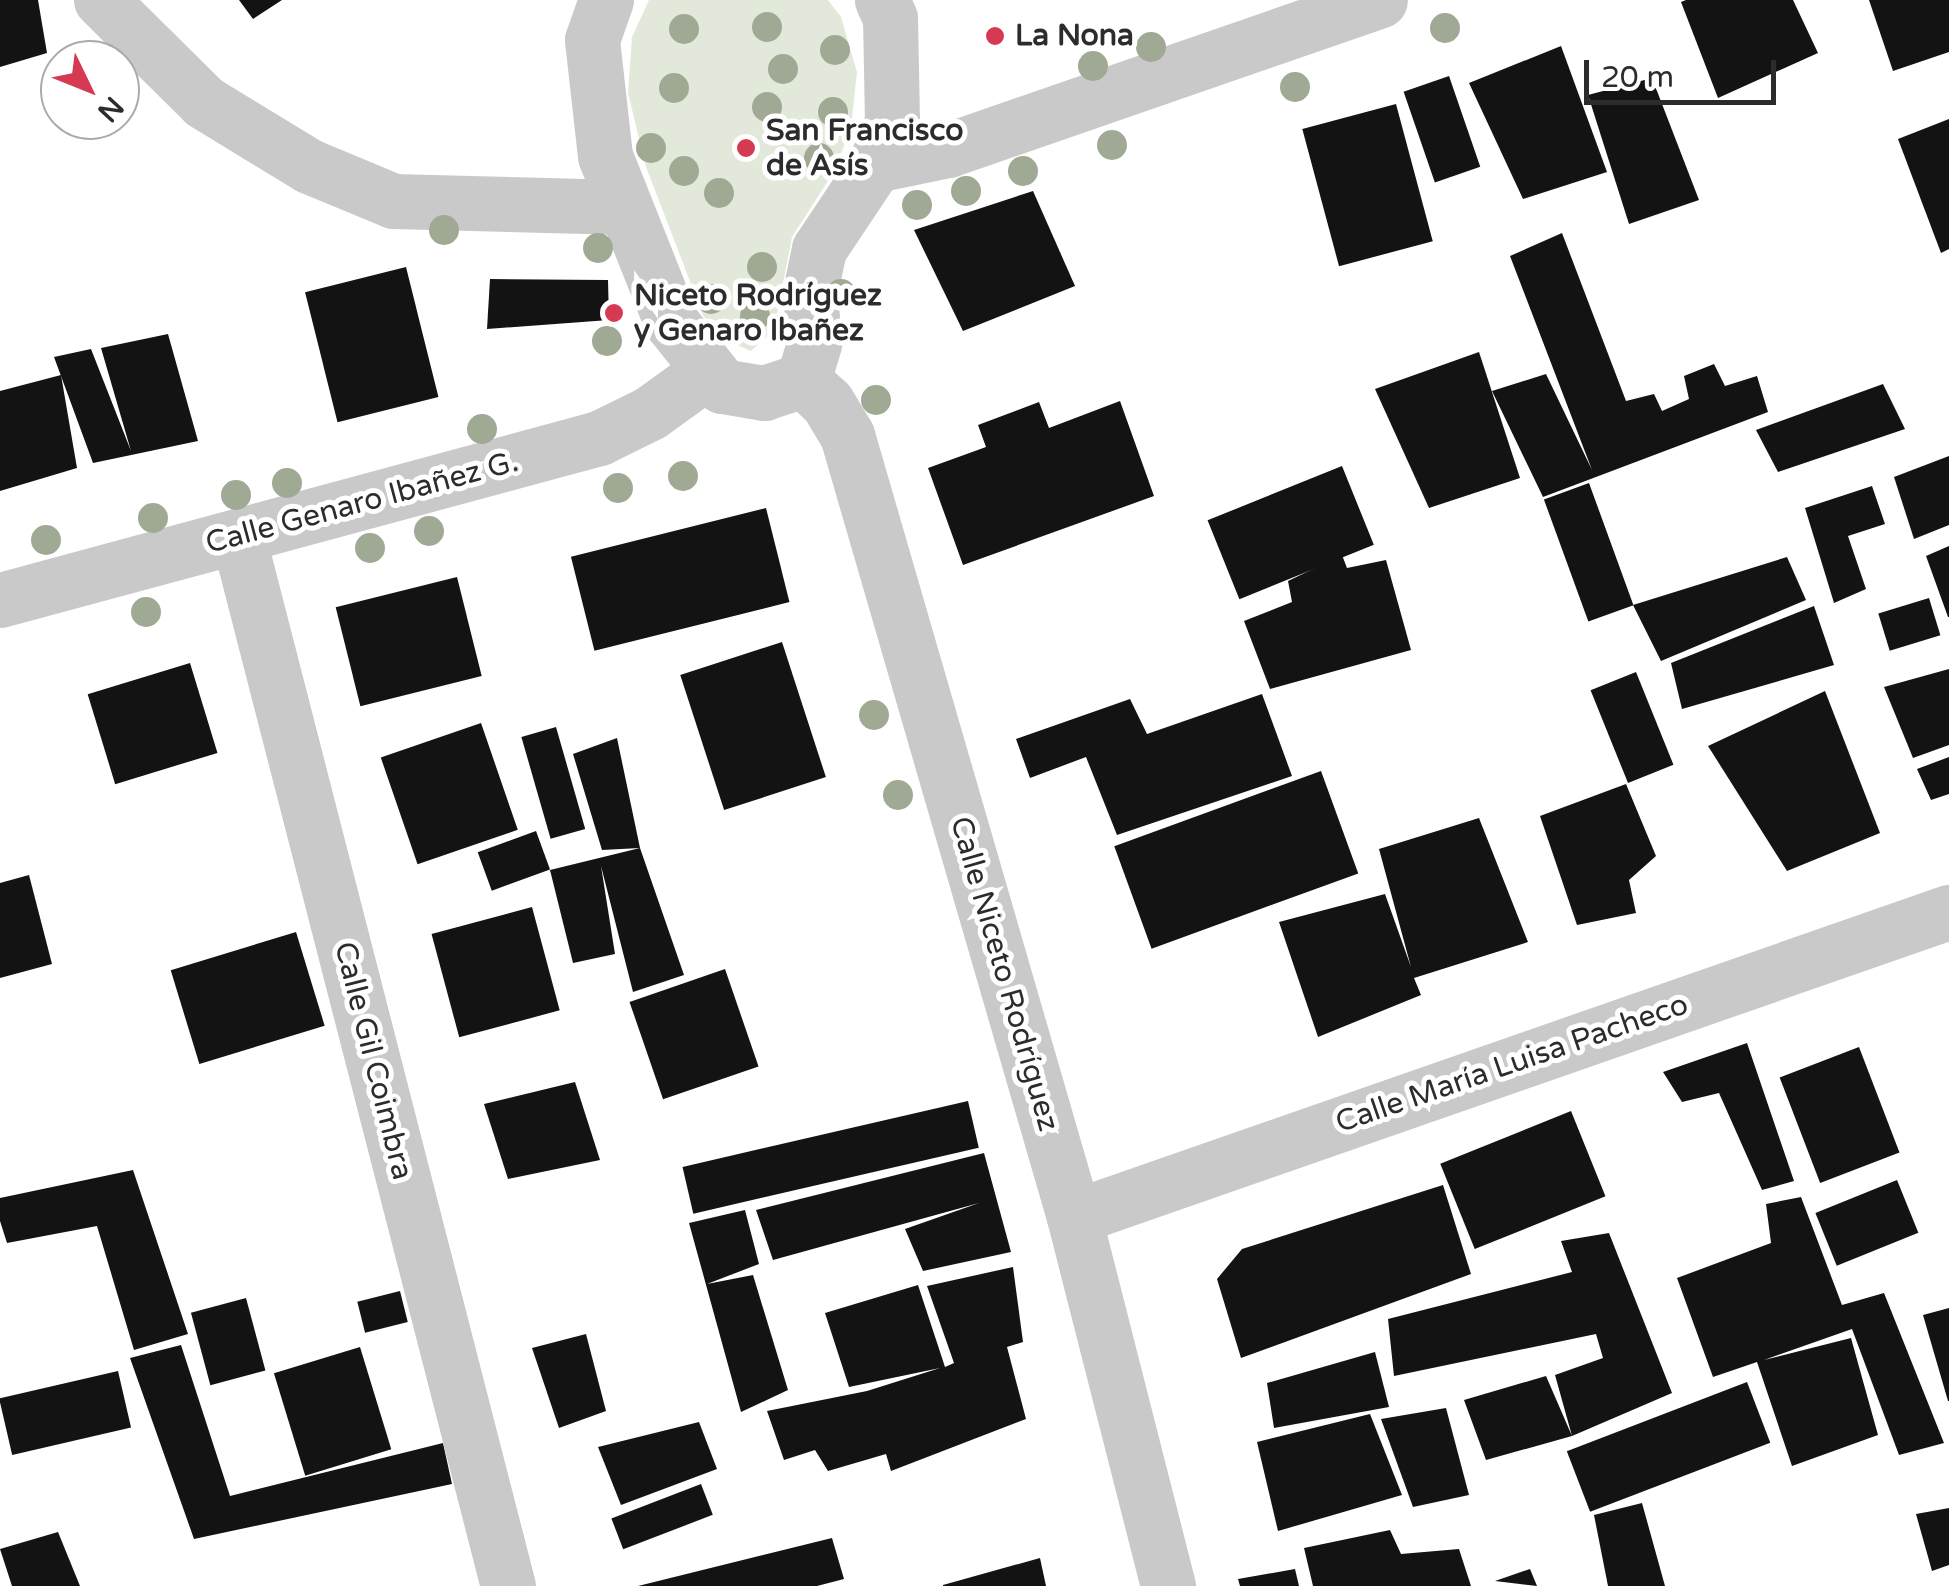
<!DOCTYPE html>
<meta charset="utf-8">
<style>
body{margin:0}
#map{position:relative;width:1949px;height:1586px;overflow:hidden;background:#fff;font-family:"Varela Round",sans-serif}
div>[style]{position:absolute}
.green>*{inset:0;background:#e3e9da}
.building>*{inset:0;background:#131313;transform-origin:0 0}
.minor>*{height:55px;margin:-27.5px;padding:0 27.5px;transform-origin:27.5px;border-radius:27.5px;background:#c9c9c9}
.tertiary>*{height:55px;margin:-27.5px;padding:0 27.5px;transform-origin:27.5px;border-radius:27.5px;background:#c9c9c9}
.trees>*{width:30px;height:30px;margin:-15px;border-radius:50%;background:#a0a994}
.dots>*{width:28px;height:28px;translate:-50% -50%;box-sizing:border-box;border:5px solid #fff;border-radius:50%}
span{translate:-50% -50%;white-space:nowrap;text-align:center;line-height:1.15;-webkit-text-stroke:10px #fff;paint-order:stroke}
.poi-label{font-size:30px;color:#2c2c2c;font-weight:700}
.left{translate:0 -50%;text-align:left}
.street-label{font-size:30px;color:#2c2c2c}
.north{position:absolute;left:40px;top:40px;width:100px;height:100px;box-sizing:border-box;background:#fff;border:2px solid #ababab;border-radius:50%;rotate:133deg;font-size:28px;font-weight:700;line-height:40px;text-align:center;color:#2c2c2c}
.north::after{content:'';display:block;margin:auto;width:35px;height:45px;background:#d63a53;clip-path:polygon(50% 0,100% 100%,50% 72%,0 100%)}
.scale{position:absolute;left:1584px;top:60px;width:192px;height:45px;box-sizing:border-box;border:5px solid #2c2c2c;border-top:0;padding-left:12px;font-size:30px;line-height:35px;white-space:nowrap;color:#2c2c2c;-webkit-text-stroke:8px #fff;paint-order:stroke}
</style>
<div id="map">
<div class="green">
<div style="clip-path:polygon(649px 0,828px 0,841px 17px,857px 72px,851px 127px,835px 170px,792px 237px,774px 330px,751px 351px,719px 337px,703px 315px,646px 167px,628px 93px,632px 37px)"></div>
</div>
<div class="building">
<div style="clip-path:polygon(0 0,38px 0,47px 53px,0 67px)"></div>
<div style="clip-path:polygon(239px 0,282px 0,253px 19px)"></div>
<div style="clip-path:polygon(1686px 0,1793px 0,1818px 53px,1718px 98px,1681px 2px)"></div>
<div style="clip-path:polygon(1869px 0,1949px 0,1949px 52px,1893px 71px)"></div>
<div style="clip-path:polygon(1561px 46px,1607px 172px,1523px 199px,1469px 83px)"></div>
<div style="left:1449px;top:76px;width:96px;height:48px;rotate:71deg"></div>
<div style="clip-path:polygon(1652px 78px,1699px 200px,1629px 224px,1588px 95px)"></div>
<div style="left:1396px;top:104px;width:142px;height:97px;rotate:75deg"></div>
<div style="clip-path:polygon(1949px 119px,1949px 249px,1941px 253px,1898px 139px)"></div>
<div style="clip-path:polygon(1033px 191px,1075px 286px,963px 331px,914px 230px)"></div>
<div style="clip-path:polygon(1562px 233px,1626px 401px,1654px 394px,1662px 411px,1689px 399px,1684px 376px,1714px 364px,1725px 386px,1757px 376px,1768px 412px,1543px 497px,1492px 391px,1546px 374px,1592px 470px,1510px 256px)"></div>
<div style="left:406px;top:267px;width:134px;height:104px;rotate:76deg"></div>
<div style="clip-path:polygon(490px 279px,608px 280px,609px 320px,487px 329px)"></div>
<div style="clip-path:polygon(168px 334px,198px 441px,93px 463px,54px 357px,91px 349px,131px 451px,101px 348px)"></div>
<div style="clip-path:polygon(1479px 352px,1520px 478px,1429px 508px,1375px 389px)"></div>
<div style="clip-path:polygon(61px 375px,77px 468px,0 491px,0 391px)"></div>
<div style="clip-path:polygon(1883px 384px,1905px 429px,1778px 472px,1756px 430px)"></div>
<div style="clip-path:polygon(1120px 401px,1154px 496px,963px 565px,928px 468px,986px 447px,978px 425px,1039px 402px,1049px 428px)"></div>
<div style="clip-path:polygon(1949px 456px,1949px 525px,1914px 539px,1894px 477px)"></div>
<div style="left:1342px;top:466px;width:85px;height:145px;rotate:68deg"></div>
<div style="left:1589px;top:483px;width:130px;height:48px;rotate:70deg"></div>
<div style="clip-path:polygon(1872px 486px,1885px 524px,1848px 536px,1866px 589px,1834px 603px,1805px 508px)"></div>
<div style="left:766px;top:508px;width:97px;height:201px;rotate:76deg"></div>
<div style="clip-path:polygon(1949px 546px,1949px 617px,1948px 617px,1926px 556px)"></div>
<div style="clip-path:polygon(1342px 555px,1347px 568px,1386px 560px,1411px 650px,1270px 689px,1244px 621px,1292px 602px,1288px 581px)"></div>
<div style="clip-path:polygon(1787px 557px,1806px 600px,1661px 661px,1633px 605px)"></div>
<div style="left:457px;top:577px;width:102px;height:125px;rotate:76deg"></div>
<div style="left:1929px;top:598px;width:39px;height:53px;rotate:73deg"></div>
<div style="clip-path:polygon(1814px 606px,1834px 665px,1682px 709px,1671px 663px)"></div>
<div style="left:782px;top:642px;width:142px;height:107px;rotate:72deg"></div>
<div style="left:190px;top:663px;width:94px;height:107px;rotate:73deg"></div>
<div style="clip-path:polygon(1949px 669px,1949px 745px,1913px 758px,1884px 687px)"></div>
<div style="left:1636px;top:672px;width:100px;height:49px;rotate:68deg"></div>
<div style="clip-path:polygon(1825px 691px,1880px 833px,1787px 871px,1708px 746px)"></div>
<div style="clip-path:polygon(1262px 694px,1292px 776px,1117px 835px,1086px 757px,1030px 778px,1016px 739px,1130px 699px,1147px 734px)"></div>
<div style="left:481px;top:723px;width:113px;height:106px;rotate:71deg"></div>
<div style="left:556px;top:727px;width:106px;height:36px;rotate:74deg"></div>
<div style="clip-path:polygon(617px 738px,640px 848px,684px 975px,633px 992px,601px 866px,615px 954px,573px 963px,550px 870px,640px 848px,602px 850px,573px 754px)"></div>
<div style="clip-path:polygon(1949px 757px,1949px 794px,1931px 800px,1917px 769px)"></div>
<div style="left:1321px;top:771px;width:109px;height:220px;rotate:70deg"></div>
<div style="clip-path:polygon(1626px 784px,1656px 856px,1629px 880px,1636px 913px,1577px 925px,1540px 816px)"></div>
<div style="clip-path:polygon(1479px 818px,1528px 942px,1414px 978px,1421px 995px,1318px 1037px,1279px 922px,1385px 894px,1411px 967px,1379px 849px)"></div>
<div style="left:536px;top:831px;width:41px;height:62px;rotate:70deg"></div>
<div style="clip-path:polygon(29px 875px,52px 964px,0 978px,0 883px)"></div>
<div style="left:532px;top:907px;width:107px;height:104px;rotate:75deg"></div>
<div style="left:296px;top:932px;width:98px;height:131px;rotate:73deg"></div>
<div style="left:725px;top:969px;width:103px;height:101px;rotate:71deg"></div>
<div style="clip-path:polygon(1747px 1043px,1794px 1181px,1762px 1190px,1719px 1093px,1682px 1102px,1663px 1072px)"></div>
<div style="left:1859px;top:1047px;width:113px;height:85px;rotate:69deg"></div>
<div style="clip-path:polygon(575px 1082px,600px 1160px,508px 1179px,484px 1104px)"></div>
<div style="left:968px;top:1101px;width:48px;height:293px;rotate:77deg"></div>
<div style="left:1571px;top:1111px;width:92px;height:141px;rotate:68deg"></div>
<div style="clip-path:polygon(984px 1153px,1011px 1252px,923px 1271px,905px 1229px,979px 1203px,773px 1260px,756px 1210px)"></div>
<div style="clip-path:polygon(133px 1170px,188px 1334px,134px 1350px,97px 1226px,7px 1243px,0 1221px,0 1198px)"></div>
<div style="left:1897px;top:1180px;width:57px;height:88px;rotate:68deg"></div>
<div style="clip-path:polygon(1443px 1185px,1471px 1274px,1241px 1358px,1217px 1279px,1242px 1249px)"></div>
<div style="clip-path:polygon(1801px 1197px,1842px 1305px,1884px 1293px,1944px 1443px,1899px 1455px,1852px 1329px,1764px 1360px,1851px 1338px,1878px 1435px,1792px 1466px,1757px 1362px,1713px 1377px,1677px 1278px,1771px 1243px,1766px 1204px)"></div>
<div style="clip-path:polygon(745px 1210px,759px 1264px,707px 1284px,753px 1275px,788px 1390px,741px 1412px,689px 1223px)"></div>
<div style="clip-path:polygon(1609px 1233px,1672px 1393px,1572px 1436px,1486px 1460px,1464px 1400px,1546px 1376px,1572px 1436px,1555px 1375px,1603px 1358px,1596px 1334px,1394px 1376px,1388px 1319px,1572px 1272px,1561px 1241px)"></div>
<div style="clip-path:polygon(1013px 1267px,1023px 1342px,1007px 1347px,1026px 1419px,891px 1471px,886px 1454px,828px 1471px,815px 1450px,784px 1460px,767px 1411px,867px 1391px,940px 1368px,849px 1387px,825px 1313px,918px 1285px,945px 1367px,954px 1363px,927px 1286px)"></div>
<div style="left:400px;top:1291px;width:32px;height:44px;rotate:76deg"></div>
<div style="left:246px;top:1298px;width:75px;height:57px;rotate:75deg"></div>
<div style="clip-path:polygon(1949px 1308px,1949px 1401px,1948px 1401px,1923px 1315px)"></div>
<div style="clip-path:polygon(586px 1334px,606px 1411px,559px 1428px,532px 1348px)"></div>
<div style="clip-path:polygon(181px 1345px,230px 1496px,443px 1443px,452px 1484px,194px 1539px,130px 1358px)"></div>
<div style="left:360px;top:1347px;width:107px;height:90px;rotate:73deg"></div>
<div style="clip-path:polygon(1375px 1352px,1389px 1407px,1274px 1428px,1267px 1383px)"></div>
<div style="left:118px;top:1371px;width:58px;height:122px;rotate:77deg"></div>
<div style="left:1747px;top:1382px;width:65px;height:193px;rotate:69deg"></div>
<div style="clip-path:polygon(1446px 1408px,1469px 1495px,1413px 1507px,1381px 1419px)"></div>
<div style="clip-path:polygon(1370px 1414px,1402px 1495px,1278px 1531px,1257px 1442px)"></div>
<div style="clip-path:polygon(699px 1422px,717px 1469px,621px 1505px,598px 1447px)"></div>
<div style="left:701px;top:1484px;width:33px;height:96px;rotate:69deg"></div>
<div style="clip-path:polygon(1642px 1503px,1665px 1586px,1608px 1586px,1594px 1515px)"></div>
<div style="clip-path:polygon(1949px 1508px,1949px 1565px,1932px 1571px,1916px 1514px)"></div>
<div style="clip-path:polygon(1390px 1530px,1401px 1554px,1459px 1549px,1471px 1586px,1313px 1586px,1304px 1548px)"></div>
<div style="clip-path:polygon(58px 1532px,80px 1586px,12px 1586px,0 1549px)"></div>
<div style="clip-path:polygon(832px 1538px,844px 1579px,817px 1586px,638px 1586px)"></div>
<div style="clip-path:polygon(1040px 1558px,1046px 1586px,943px 1586px,943px 1585px)"></div>
<div style="clip-path:polygon(1295px 1569px,1299px 1586px,1240px 1586px,1238px 1579px)"></div>
<div style="clip-path:polygon(1530px 1569px,1537px 1586px,1495px 1581px)"></div>
</div>
<div class="minor">
<div style="left:101px;top:0;width:145px;rotate:44.7deg"></div>
<div style="left:204px;top:102px;width:123px;rotate:31.4deg"></div>
<div style="left:309px;top:166px;width:91px;rotate:22.6deg"></div>
<div style="left:393px;top:201px;width:231px;rotate:1.5deg"></div>
<div style="left:875px;top:165px;width:75px;rotate:-11.6deg"></div>
<div style="left:948px;top:150px;width:457px;rotate:-19.1deg"></div>
<div style="left:238px;top:536px;width:1084px;rotate:75.58deg"></div>
<div style="left:0;top:600px;width:621px;rotate:-15.13deg"></div>
<div style="left:599px;top:438px;width:57px;rotate:-26.1deg"></div>
<div style="left:650px;top:413px;width:72px;rotate:-35.9deg"></div>
<div style="left:1074px;top:1217px;width:927px;rotate:-19.22deg"></div>
</div>
<div class="tertiary">
<div style="left:606px;top:0;width:42px;rotate:109.3deg"></div>
<div style="left:592px;top:40px;width:117px;rotate:83.6deg"></div>
<div style="left:605px;top:156px;width:179px;rotate:68.3deg"></div>
<div style="left:671px;top:322px;width:82px;rotate:51.4deg"></div>
<div style="left:722px;top:386px;width:43px;rotate:9.5deg"></div>
<div style="left:764px;top:393px;width:41px;rotate:-18.4deg"></div>
<div style="left:803px;top:380px;width:33px;rotate:43deg"></div>
<div style="left:827px;top:402px;width:39px;rotate:59deg"></div>
<div style="left:847px;top:435px;width:814px;rotate:73.81deg"></div>
<div style="left:1074px;top:1217px;width:381px;rotate:75.7deg"></div>
<div style="left:803px;top:380px;width:39px;rotate:-73deg"></div>
<div style="left:814px;top:343px;width:51px;rotate:-94.5deg"></div>
<div style="left:810px;top:292px;width:44px;rotate:-78.2deg"></div>
<div style="left:819px;top:249px;width:101px;rotate:-56.3deg"></div>
<div style="left:875px;top:165px;width:47px;rotate:-68.9deg"></div>
<div style="left:892px;top:121px;width:103px;rotate:-91.1deg"></div>
<div style="left:890px;top:18px;width:20px;rotate:-114deg"></div>
</div>
<div class="trees">
<div style="left:767px;top:27px"></div>
<div style="left:1445px;top:28px"></div>
<div style="left:684px;top:29px"></div>
<div style="left:1151px;top:47px"></div>
<div style="left:835px;top:50px"></div>
<div style="left:1093px;top:66px"></div>
<div style="left:783px;top:69px"></div>
<div style="left:1295px;top:87px"></div>
<div style="left:674px;top:88px"></div>
<div style="left:767px;top:107px"></div>
<div style="left:833px;top:112px"></div>
<div style="left:1112px;top:145px"></div>
<div style="left:651px;top:148px"></div>
<div style="left:819px;top:158px"></div>
<div style="left:684px;top:171px"></div>
<div style="left:1023px;top:171px"></div>
<div style="left:966px;top:191px"></div>
<div style="left:719px;top:193px"></div>
<div style="left:917px;top:205px"></div>
<div style="left:444px;top:230px"></div>
<div style="left:598px;top:248px"></div>
<div style="left:762px;top:267px"></div>
<div style="left:841px;top:294px"></div>
<div style="left:711px;top:299px"></div>
<div style="left:755px;top:316px"></div>
<div style="left:607px;top:341px"></div>
<div style="left:876px;top:400px"></div>
<div style="left:482px;top:429px"></div>
<div style="left:683px;top:476px"></div>
<div style="left:287px;top:483px"></div>
<div style="left:618px;top:488px"></div>
<div style="left:236px;top:495px"></div>
<div style="left:153px;top:518px"></div>
<div style="left:429px;top:531px"></div>
<div style="left:46px;top:540px"></div>
<div style="left:370px;top:548px"></div>
<div style="left:146px;top:612px"></div>
<div style="left:874px;top:715px"></div>
<div style="left:898px;top:795px"></div>
</div>
<div class="dots">
<div style="left:995px;top:36px;background:#d63a53"></div>
<div style="left:746px;top:148px;background:#d63a53"></div>
<div style="left:614px;top:313px;background:#d63a53"></div>
</div>
<div class="poi-label">
<span class="left" style="left:1015px;top:36px">La Nona</span>
<span class="left" style="left:766px;top:148px">San Francisco<br>de Asís</span>
<span class="left" style="left:634px;top:313px">Niceto Rodríguez<br>y Genaro Ibañez</span>
</div>
<div class="street-label">
<span style="left:362px;top:503px;rotate:-15deg">Calle Genaro Ibañez G.</span>
<span style="left:1004px;top:974px;rotate:74deg">Calle Niceto Rodríguez</span>
<span style="left:373px;top:1061px;rotate:76deg">Calle Gil Coimbra</span>
<span style="left:1512px;top:1064px;rotate:-19deg">Calle María Luisa Pacheco</span>
</div>
<div class="north">N</div>
<div class="scale">20 m</div>
</div>
